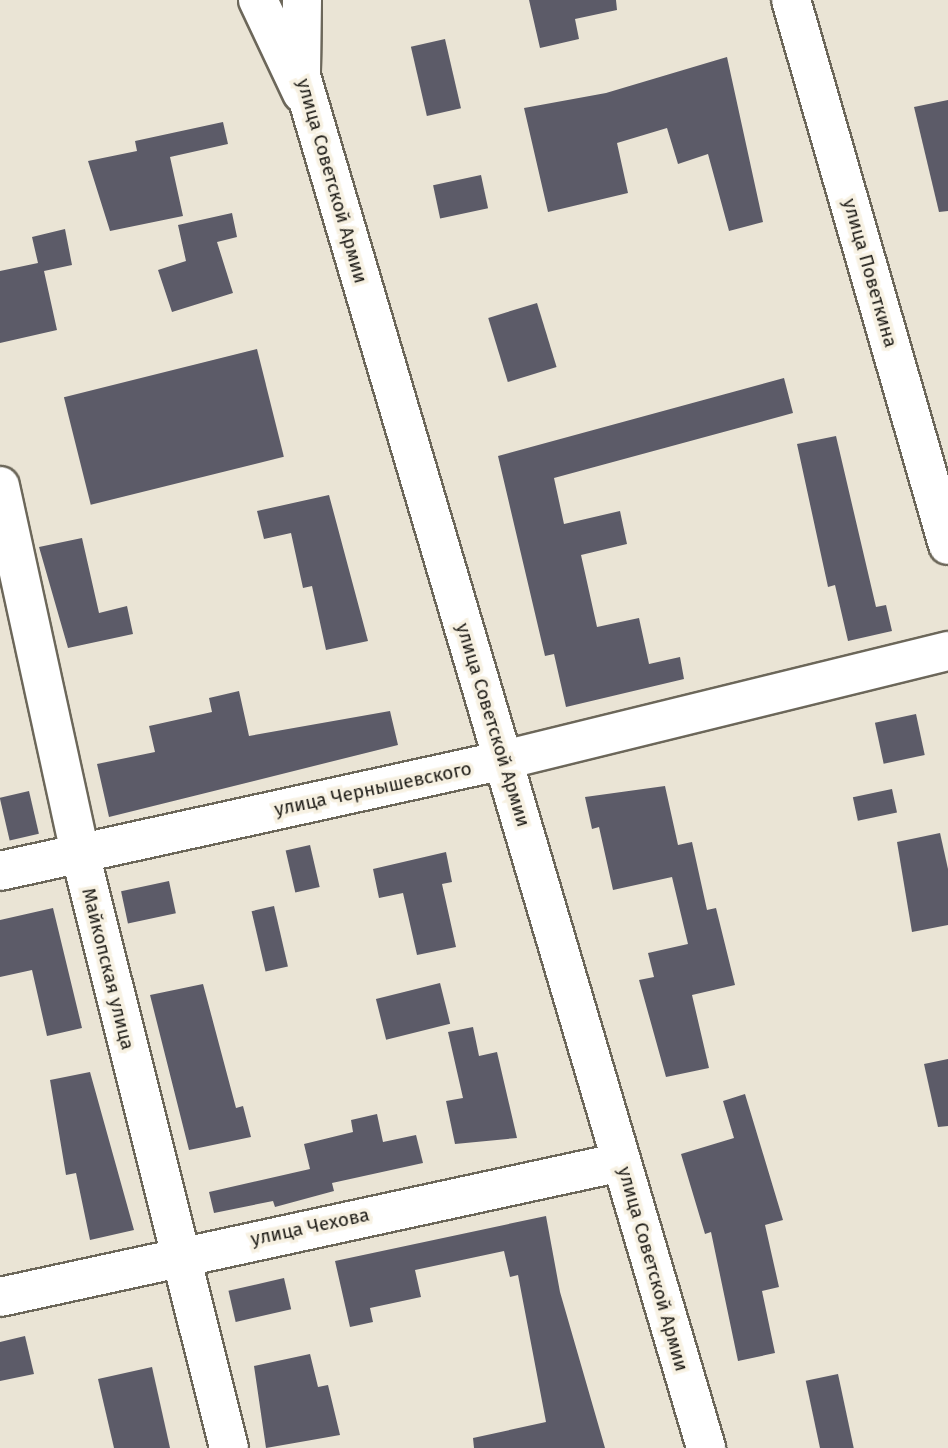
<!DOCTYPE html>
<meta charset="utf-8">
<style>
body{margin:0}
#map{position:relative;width:948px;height:1448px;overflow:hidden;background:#eae4d5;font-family:"Fira Sans",sans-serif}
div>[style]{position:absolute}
.building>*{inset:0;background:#5c5b68;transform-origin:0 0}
.roads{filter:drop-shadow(2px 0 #6c675a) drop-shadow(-2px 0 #6c675a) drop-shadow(0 2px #6c675a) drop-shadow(0 -2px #6c675a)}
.minor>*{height:38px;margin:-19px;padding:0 19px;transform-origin:19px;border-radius:19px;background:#fff}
.major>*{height:38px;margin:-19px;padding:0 19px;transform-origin:19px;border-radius:19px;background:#fff}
span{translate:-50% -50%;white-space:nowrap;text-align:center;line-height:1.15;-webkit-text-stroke:7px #f7f1e2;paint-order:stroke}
.street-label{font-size:19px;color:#1e1c17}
</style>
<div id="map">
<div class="building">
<div style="clip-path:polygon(529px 0,616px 0,617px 10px,575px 19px,579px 39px,540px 48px)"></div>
<div style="left:445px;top:39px;width:71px;height:35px;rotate:77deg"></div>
<div style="clip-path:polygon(727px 57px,763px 222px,729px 231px,708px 154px,678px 164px,667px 128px,617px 143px,628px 193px,548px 212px,524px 108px,606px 93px)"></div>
<div style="clip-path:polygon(948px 100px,948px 211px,939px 212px,914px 107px)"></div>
<div style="clip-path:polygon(223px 122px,228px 144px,170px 157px,183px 216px,110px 231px,88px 161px,137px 151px,135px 141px)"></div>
<div style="left:481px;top:175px;width:34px;height:49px;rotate:78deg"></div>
<div style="clip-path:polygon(232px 213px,237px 237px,217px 242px,233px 293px,172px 312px,158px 270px,186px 261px,178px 225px)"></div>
<div style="clip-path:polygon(65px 229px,72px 265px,44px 271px,57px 330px,0 343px,0 271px,38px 263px,32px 237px)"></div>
<div style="left:537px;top:303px;width:67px;height:51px;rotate:73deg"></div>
<div style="left:257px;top:349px;width:111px;height:199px;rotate:76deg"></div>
<div style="clip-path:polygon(784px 378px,793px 413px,554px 478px,564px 524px,620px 511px,627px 544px,581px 555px,597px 627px,639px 618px,649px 664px,680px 657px,684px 679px,566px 707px,554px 654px,545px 656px,498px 456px)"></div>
<div style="clip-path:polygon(836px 436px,876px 607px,886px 605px,892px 631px,848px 641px,835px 585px,828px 587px,797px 444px)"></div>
<div style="clip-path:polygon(329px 495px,368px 641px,326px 650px,312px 586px,303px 588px,291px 533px,264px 539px,257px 511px)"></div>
<div style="clip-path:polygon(82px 538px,99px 613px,127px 606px,133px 634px,68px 648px,39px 547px)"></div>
<div style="clip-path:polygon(239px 691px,249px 736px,390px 711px,398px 745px,109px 817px,97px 764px,155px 752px,149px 726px,212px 712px,209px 698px)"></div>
<div style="left:916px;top:714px;width:42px;height:42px;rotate:78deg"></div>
<div style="clip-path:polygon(665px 786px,678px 845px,692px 842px,707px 910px,716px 908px,735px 985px,692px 995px,709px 1068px,666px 1077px,639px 980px,654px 977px,648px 953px,688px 944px,672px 877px,613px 890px,599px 827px,592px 829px,585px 797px)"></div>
<div style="left:892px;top:789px;width:24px;height:40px;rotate:78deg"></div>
<div style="left:29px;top:791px;width:44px;height:30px;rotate:77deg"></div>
<div style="clip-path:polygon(940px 833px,948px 869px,948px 925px,912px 932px,897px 842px)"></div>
<div style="left:310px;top:845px;width:43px;height:25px;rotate:77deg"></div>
<div style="clip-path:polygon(446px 852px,452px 882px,442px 884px,456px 947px,417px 955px,403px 893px,379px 898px,373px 869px)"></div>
<div style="left:169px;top:881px;width:33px;height:49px;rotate:78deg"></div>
<div style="left:274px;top:906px;width:62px;height:23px;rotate:77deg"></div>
<div style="clip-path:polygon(53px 908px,82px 1028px,47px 1036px,32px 970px,0 977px,0 920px)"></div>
<div style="left:440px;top:983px;width:42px;height:66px;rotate:76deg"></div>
<div style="clip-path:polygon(203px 984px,236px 1108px,243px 1106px,251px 1137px,189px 1150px,150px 995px)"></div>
<div style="clip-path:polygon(473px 1027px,479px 1056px,497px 1052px,517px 1138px,455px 1144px,446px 1101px,463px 1098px,448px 1032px)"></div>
<div style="clip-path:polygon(948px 1059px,948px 1126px,938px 1127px,924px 1064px)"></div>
<div style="clip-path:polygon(90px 1072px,134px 1230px,90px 1240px,76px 1173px,66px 1175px,50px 1080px)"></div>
<div style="clip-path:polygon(745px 1094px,783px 1220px,765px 1225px,779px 1287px,762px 1291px,775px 1353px,738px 1361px,711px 1232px,705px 1234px,681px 1154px,734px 1138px,723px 1101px)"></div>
<div style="clip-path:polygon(377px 1114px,383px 1142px,416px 1135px,423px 1163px,332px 1183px,334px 1191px,275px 1207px,273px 1201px,214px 1213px,209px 1192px,310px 1169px,304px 1144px,353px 1132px,351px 1120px)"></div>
<div style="clip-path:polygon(546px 1216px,560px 1292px,605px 1448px,474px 1448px,473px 1438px,546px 1422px,518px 1275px,510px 1277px,504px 1251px,415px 1270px,421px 1297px,370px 1308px,373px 1322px,350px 1327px,335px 1261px)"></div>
<div style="left:284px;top:1278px;width:32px;height:57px;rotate:77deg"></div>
<div style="clip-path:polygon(25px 1336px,34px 1374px,0 1381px,0 1342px)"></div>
<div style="clip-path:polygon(310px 1354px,318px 1387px,328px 1385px,340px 1435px,266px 1448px,254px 1366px)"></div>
<div style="clip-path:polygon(152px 1367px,170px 1448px,114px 1448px,98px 1379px)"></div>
<div style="left:838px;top:1374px;width:76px;height:33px;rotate:78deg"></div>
</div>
<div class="roads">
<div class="minor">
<div style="left:258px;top:0;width:103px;rotate:64.7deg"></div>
<div style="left:791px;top:0;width:567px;rotate:73.93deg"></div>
<div style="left:0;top:486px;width:376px;rotate:77.7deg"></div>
<div style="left:80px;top:853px;width:613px;rotate:75.94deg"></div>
<div style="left:0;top:871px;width:516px;rotate:-12.42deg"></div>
<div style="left:504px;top:760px;width:457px;rotate:-13.8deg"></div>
<div style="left:0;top:1297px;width:636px;rotate:-12.26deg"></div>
</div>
<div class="major">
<div style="left:302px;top:0;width:76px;rotate:90.8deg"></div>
<div style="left:301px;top:76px;width:1431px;rotate:73.55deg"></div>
</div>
</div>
<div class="street-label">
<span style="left:332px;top:181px;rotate:74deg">улица Советской Армии</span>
<span style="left:870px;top:273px;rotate:74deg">улица Поветкина</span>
<span style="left:493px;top:725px;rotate:73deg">улица Советской Армии</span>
<span style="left:373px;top:789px;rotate:-12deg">улица Чернышевского</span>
<span style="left:108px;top:969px;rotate:76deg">Майкопская улица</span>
<span style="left:310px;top:1227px;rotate:-12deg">улица Чехова</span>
<span style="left:653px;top:1269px;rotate:74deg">улица Советской Армии</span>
</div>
</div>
